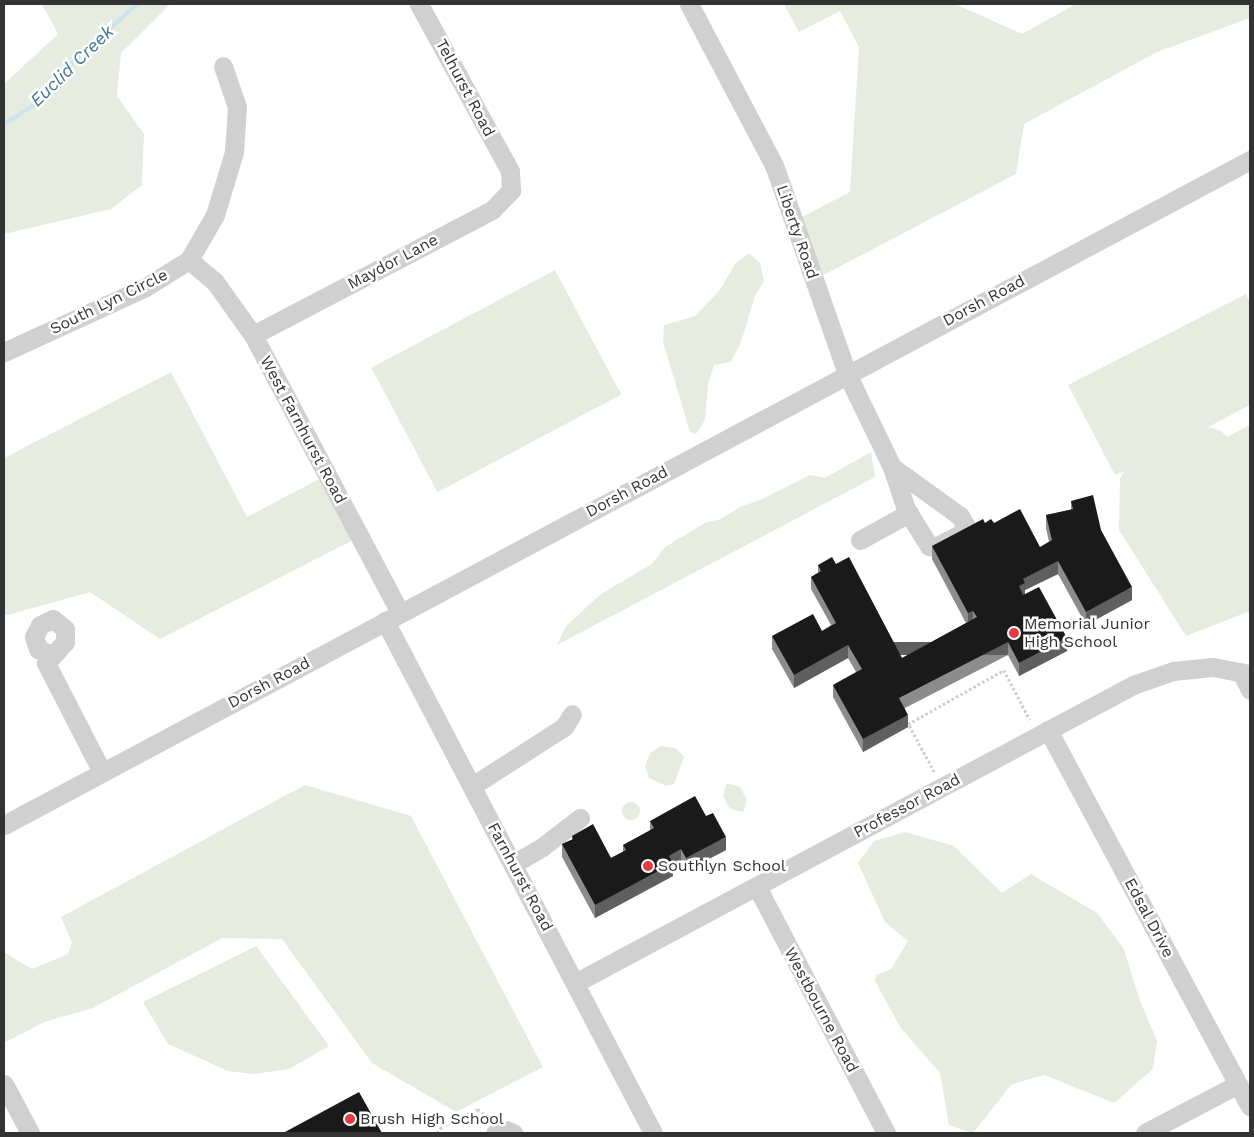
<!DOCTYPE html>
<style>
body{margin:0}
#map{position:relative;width:1254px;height:1137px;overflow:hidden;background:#fff;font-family:"Work Sans",sans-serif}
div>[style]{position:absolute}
.green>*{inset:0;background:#e6ecdf;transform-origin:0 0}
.round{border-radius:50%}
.stream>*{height:4px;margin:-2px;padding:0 2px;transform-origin:2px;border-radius:2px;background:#cfe2ee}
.path>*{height:2.5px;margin-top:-1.25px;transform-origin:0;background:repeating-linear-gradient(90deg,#cdcdcd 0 2.5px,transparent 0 5px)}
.minor>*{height:19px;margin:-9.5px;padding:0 9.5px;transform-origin:9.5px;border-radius:9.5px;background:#d0d0d0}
.wall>*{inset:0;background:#8c8c8c}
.shaded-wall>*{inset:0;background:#5f5f5f;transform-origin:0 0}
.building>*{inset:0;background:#1a1a1a}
.dots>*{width:14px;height:14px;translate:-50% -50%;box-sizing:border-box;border:2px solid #fff;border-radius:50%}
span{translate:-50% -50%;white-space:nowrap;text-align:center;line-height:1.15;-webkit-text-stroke:5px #fff;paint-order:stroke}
.street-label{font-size:16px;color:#333}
.poi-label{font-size:16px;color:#333}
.left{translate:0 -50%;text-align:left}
.water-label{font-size:18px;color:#3f7597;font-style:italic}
.frame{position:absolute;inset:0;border:5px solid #333;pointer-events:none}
</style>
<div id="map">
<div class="green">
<div style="clip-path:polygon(42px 4px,170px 4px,121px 53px,117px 96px,144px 134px,142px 185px,111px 209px,4px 234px,4px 84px,58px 34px)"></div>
<div style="clip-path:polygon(784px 4px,955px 4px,1022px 34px,1076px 4px,1250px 4px,1250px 18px,1157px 52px,1024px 124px,1016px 174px,814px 280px,794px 221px,850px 192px,859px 47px,840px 11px,799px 32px)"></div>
<div style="clip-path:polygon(749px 253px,760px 263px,764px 281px,755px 296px,741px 342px,731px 362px,714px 365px,708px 385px,705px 420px,696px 434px,690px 432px,663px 342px,664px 325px,695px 316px,720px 290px,735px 264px)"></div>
<div style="left:555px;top:270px;width:141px;height:208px;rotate:62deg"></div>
<div style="clip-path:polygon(1246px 294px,1250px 303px,1250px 405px,1208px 427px,1220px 430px,1227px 437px,1250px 425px,1250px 611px,1186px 636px,1119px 530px,1120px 479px,1124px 471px,1115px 475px,1068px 385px)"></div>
<div style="clip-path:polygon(171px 372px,247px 517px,327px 475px,359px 537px,160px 639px,90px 592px,4px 616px,4px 458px)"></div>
<div style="clip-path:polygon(871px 452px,875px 477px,557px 645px,566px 626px,601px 594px,652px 564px,665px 547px,705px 523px,721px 519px,740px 507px,760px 500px,810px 475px,825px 478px)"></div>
<div style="clip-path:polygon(661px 746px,675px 748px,684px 757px,674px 784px,666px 786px,649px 778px,645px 766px,650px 753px)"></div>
<div style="clip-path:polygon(727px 783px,740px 787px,747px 800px,743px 812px,730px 809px,723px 796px)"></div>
<div style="clip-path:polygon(305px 785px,411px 816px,543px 1067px,456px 1112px,372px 1063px,282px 939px,222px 938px,93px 1008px,44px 1022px,4px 1043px,4px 952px,32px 969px,68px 954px,72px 943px,61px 917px)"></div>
<div class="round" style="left:622px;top:802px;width:18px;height:18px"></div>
<div style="clip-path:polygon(905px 832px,954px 846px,1002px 893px,1031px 874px,1097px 913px,1124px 949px,1139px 998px,1157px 1041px,1153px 1069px,1114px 1103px,1044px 1075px,1012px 1084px,973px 1133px,949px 1125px,940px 1073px,900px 1027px,875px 981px,876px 975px,891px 969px,908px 941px,885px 922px,858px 863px,874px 841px)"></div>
<div style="clip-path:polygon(256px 946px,329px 1046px,289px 1069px,254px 1074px,228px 1071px,168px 1044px,143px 1002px)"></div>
</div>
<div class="stream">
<div style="left:4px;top:124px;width:41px;rotate:-32.2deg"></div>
<div style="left:39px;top:102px;width:50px;rotate:-49.9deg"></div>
<div style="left:71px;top:64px;width:89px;rotate:-42.3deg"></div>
</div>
<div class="path">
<div style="left:934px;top:772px;width:55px;rotate:-118.4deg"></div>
<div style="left:908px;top:724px;width:110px;rotate:-29.4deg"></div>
<div style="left:1004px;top:670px;width:56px;rotate:62.5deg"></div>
<div style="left:437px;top:1133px;width:6px;rotate:-59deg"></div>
<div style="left:440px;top:1128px;width:42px;rotate:-26.6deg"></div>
<div style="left:478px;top:1109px;width:16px;rotate:38deg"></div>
</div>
<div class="minor">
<div style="left:689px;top:4px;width:182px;rotate:62.2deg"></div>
<div style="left:774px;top:165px;width:221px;rotate:70.7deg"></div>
<div style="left:847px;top:374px;width:103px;rotate:64.2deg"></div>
<div style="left:892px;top:467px;width:44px;rotate:71.6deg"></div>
<div style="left:906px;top:509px;width:44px;rotate:58.1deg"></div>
<div style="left:929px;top:546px;width:8px"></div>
<div style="left:937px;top:546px;width:28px;rotate:-27deg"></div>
<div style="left:962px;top:533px;width:9px;rotate:-69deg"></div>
<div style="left:965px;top:525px;width:10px;rotate:-119deg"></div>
<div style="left:960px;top:516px;width:84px;rotate:-144.2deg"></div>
<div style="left:189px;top:260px;width:34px;rotate:40deg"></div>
<div style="left:215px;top:282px;width:65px;rotate:54.4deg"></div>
<div style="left:253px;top:335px;width:314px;rotate:62.1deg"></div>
<div style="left:253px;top:335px;width:270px;rotate:-27.6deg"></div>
<div style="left:492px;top:210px;width:28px;rotate:-46deg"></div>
<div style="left:511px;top:190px;width:19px;rotate:-93deg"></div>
<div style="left:510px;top:171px;width:190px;rotate:-118.6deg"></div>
<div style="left:4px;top:352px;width:154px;rotate:-24.6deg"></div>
<div style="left:144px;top:288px;width:53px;rotate:-31.9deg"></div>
<div style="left:189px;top:260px;width:52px;rotate:-60deg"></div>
<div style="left:215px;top:215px;width:66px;rotate:-73.2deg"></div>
<div style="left:234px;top:152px;width:45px;rotate:-86.2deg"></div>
<div style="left:237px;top:107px;width:43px;rotate:-108.9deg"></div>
<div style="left:860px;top:540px;width:56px;rotate:-28.9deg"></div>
<div style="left:385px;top:621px;width:578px;rotate:62.37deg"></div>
<div style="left:52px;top:655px;width:15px;rotate:-157deg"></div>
<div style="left:38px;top:649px;width:13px;rotate:-108deg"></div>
<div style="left:34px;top:637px;width:13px;rotate:-63deg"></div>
<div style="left:40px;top:625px;width:14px;rotate:-25deg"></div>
<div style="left:53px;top:619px;width:16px;rotate:40deg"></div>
<div style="left:65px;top:629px;width:13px;rotate:90deg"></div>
<div style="left:65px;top:642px;width:28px;rotate:132deg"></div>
<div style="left:46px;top:663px;width:123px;rotate:62.8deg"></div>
<div style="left:1241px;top:672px;width:20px;rotate:63deg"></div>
<div style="left:1048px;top:730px;width:427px;rotate:61.8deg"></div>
<div style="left:472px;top:786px;width:109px;rotate:-32.7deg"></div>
<div style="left:564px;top:727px;width:15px;rotate:-58deg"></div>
<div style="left:4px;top:825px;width:1412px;rotate:-28.09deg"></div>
<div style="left:513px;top:864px;width:34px;rotate:-30deg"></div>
<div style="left:542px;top:847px;width:48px;rotate:-37.3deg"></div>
<div style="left:757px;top:887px;width:278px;rotate:62.3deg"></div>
<div style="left:575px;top:983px;width:633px;rotate:-28.1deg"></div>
<div style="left:1133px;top:685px;width:42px;rotate:-19.3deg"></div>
<div style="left:1173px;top:671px;width:40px;rotate:-5.7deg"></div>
<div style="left:1213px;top:667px;width:38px;rotate:11deg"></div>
<div style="left:4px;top:1084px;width:55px;rotate:62deg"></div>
<div style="left:495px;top:1133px;width:11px;rotate:-15deg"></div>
<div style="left:506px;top:1130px;width:8px;rotate:23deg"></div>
<div style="left:1145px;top:1133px;width:105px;rotate:-27.8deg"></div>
</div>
<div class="wall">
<div style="clip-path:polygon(1071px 501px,1101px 530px,1132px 600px,1086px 625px,1058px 574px,1025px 590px,1025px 594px,1067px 651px,1019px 676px,1008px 655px,905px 708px,908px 727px,863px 752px,833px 697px,833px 685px,856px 672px,848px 658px,794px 688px,772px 649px,772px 636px,822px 631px,831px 625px,811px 589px,811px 577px,818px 573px,818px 565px,836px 564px,902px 658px,966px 623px,932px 559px,932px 546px,985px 523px,994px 523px,1040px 547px,1049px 542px,1046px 528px,1046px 515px,1071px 510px)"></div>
<div style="clip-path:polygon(706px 816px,726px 850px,686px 871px,681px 862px,673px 866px,673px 876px,595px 918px,562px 857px,562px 844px,572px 840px,572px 836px,611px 858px,623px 852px,623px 845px,650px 831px,650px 821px)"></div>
</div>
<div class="shaded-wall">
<div style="clip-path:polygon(1058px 561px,1058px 574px,1025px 590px,1025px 596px,1019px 599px,1019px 586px,1023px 579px)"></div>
<div style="clip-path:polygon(1132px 587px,1132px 600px,1086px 625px,1086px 612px)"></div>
<div style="clip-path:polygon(973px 611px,973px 624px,968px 626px,968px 613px)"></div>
<div style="clip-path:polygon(1067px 638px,1067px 651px,1019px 676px,1019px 663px)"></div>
<div style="left:1008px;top:642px;width:13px;height:123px;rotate:90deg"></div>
<div style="clip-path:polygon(848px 645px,848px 658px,794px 688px,794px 675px)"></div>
<div style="clip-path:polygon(908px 715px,908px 727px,863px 752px,863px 739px)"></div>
<div style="clip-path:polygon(726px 837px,726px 850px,686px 871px,686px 858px)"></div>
<div style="clip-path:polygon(681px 849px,681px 862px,673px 866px,673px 876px,595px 918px,595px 905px,669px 856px)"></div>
</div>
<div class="building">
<div style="clip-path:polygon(1093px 495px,1101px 530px,1132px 587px,1086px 612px,1058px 561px,1023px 579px,1025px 583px,1019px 586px,1023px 595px,1039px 587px,1067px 638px,1019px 663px,1008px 642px,899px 698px,908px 715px,863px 739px,833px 685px,862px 669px,848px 645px,794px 675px,772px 636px,813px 614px,822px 631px,836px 623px,811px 577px,821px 571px,818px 565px,832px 557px,836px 564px,849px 557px,902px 658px,977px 617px,973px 611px,968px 613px,932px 546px,983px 519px,985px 523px,991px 519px,994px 523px,1020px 509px,1040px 547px,1052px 540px,1046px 515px,1073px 509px,1071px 501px)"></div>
<div style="clip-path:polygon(695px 796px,706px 816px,713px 813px,726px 837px,686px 858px,681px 849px,669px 856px,673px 863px,595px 905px,562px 844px,573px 839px,572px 836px,593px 824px,611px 858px,626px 850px,623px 845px,654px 828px,650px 821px)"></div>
<div style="clip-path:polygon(359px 1092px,382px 1133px,286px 1133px,285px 1132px)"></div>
</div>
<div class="dots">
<div style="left:1014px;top:633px;background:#e63946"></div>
<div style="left:648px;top:866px;background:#e63946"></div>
<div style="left:350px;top:1119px;background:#e63946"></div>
</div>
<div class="street-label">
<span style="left:465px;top:88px;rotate:62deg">Telhurst Road</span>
<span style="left:797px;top:232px;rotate:71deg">Liberty Road</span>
<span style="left:393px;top:262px;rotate:-28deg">Maydor Lane</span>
<span style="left:984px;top:301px;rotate:-28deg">Dorsh Road</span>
<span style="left:109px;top:302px;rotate:-26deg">South Lyn Circle</span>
<span style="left:303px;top:430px;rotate:62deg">West Farnhurst Road</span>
<span style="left:627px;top:492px;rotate:-28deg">Dorsh Road</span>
<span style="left:269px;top:683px;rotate:-28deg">Dorsh Road</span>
<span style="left:907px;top:806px;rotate:-28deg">Professor Road</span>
<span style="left:520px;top:877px;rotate:62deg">Farnhurst Road</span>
<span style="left:1149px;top:918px;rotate:62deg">Edsal Drive</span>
<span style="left:821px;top:1010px;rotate:62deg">Westbourne Road</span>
</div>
<div class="poi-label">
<span class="left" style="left:1024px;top:633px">Memorial Junior<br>High School</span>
<span class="left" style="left:658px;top:866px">Southlyn School</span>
<span class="left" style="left:360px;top:1119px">Brush High School</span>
</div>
<div class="water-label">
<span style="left:72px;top:66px;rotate:-44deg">Euclid Creek</span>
</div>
<div class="frame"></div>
</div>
